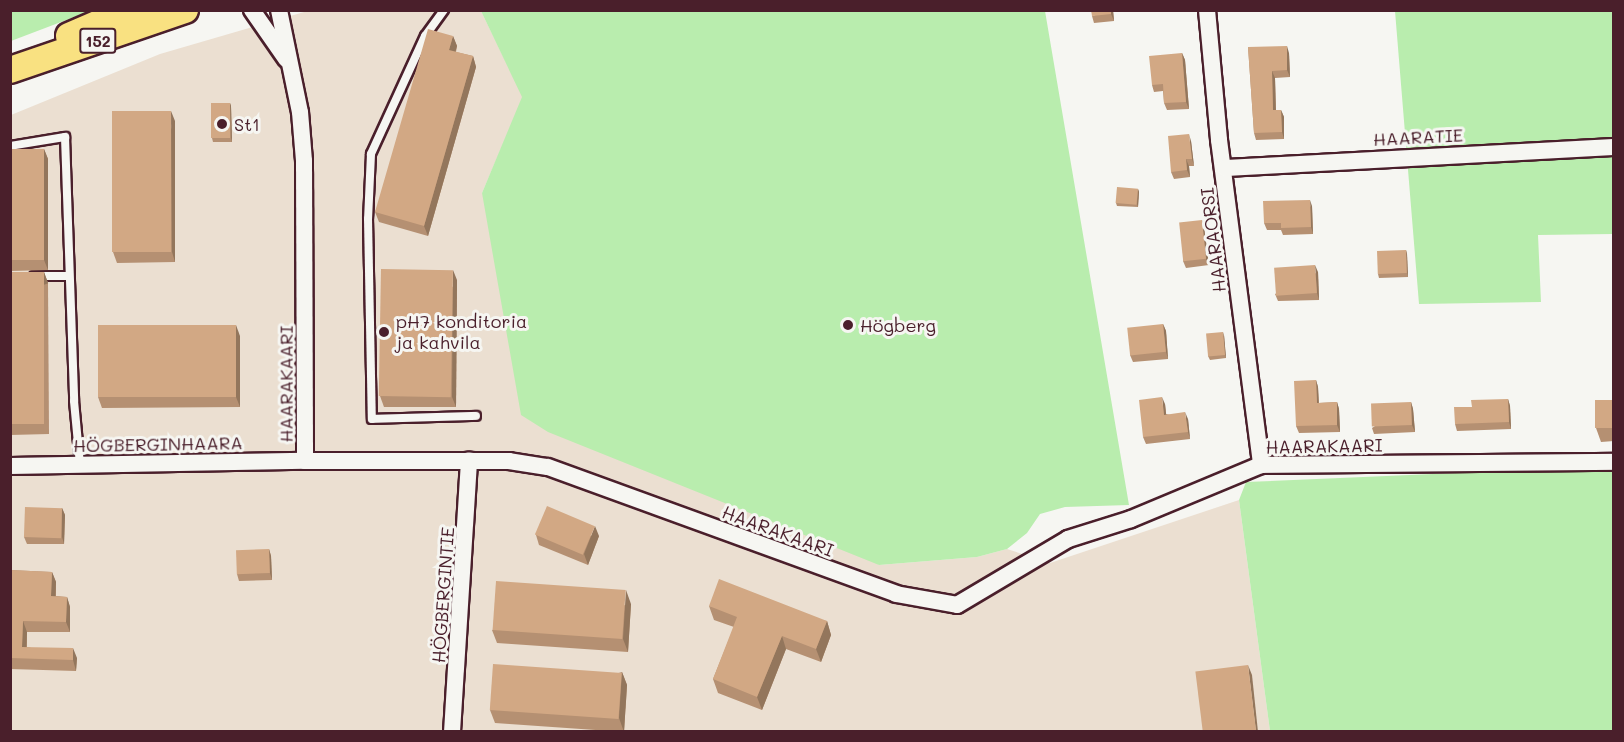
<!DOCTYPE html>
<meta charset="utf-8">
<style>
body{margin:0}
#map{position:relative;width:1624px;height:742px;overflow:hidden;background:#f6f6f2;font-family:Mali,sans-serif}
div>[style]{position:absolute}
.built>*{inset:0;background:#ebdfd1}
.green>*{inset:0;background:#b9edae}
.roads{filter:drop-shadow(2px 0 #4a1f2b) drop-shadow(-2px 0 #4a1f2b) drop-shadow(0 2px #4a1f2b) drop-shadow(0 -2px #4a1f2b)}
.lane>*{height:8px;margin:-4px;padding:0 4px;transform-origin:4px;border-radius:4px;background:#f6f6f2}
.street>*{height:16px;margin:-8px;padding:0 8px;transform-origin:8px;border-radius:8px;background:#f6f6f2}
.primary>*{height:26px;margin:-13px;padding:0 13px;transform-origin:13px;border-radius:13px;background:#f9e181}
.wall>*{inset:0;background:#b59072}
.shaded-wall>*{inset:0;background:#93765c;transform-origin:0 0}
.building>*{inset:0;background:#d2a884;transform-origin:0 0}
.dots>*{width:16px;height:16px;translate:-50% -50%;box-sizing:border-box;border:3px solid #f6f6f2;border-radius:50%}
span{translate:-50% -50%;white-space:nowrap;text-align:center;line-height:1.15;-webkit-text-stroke:6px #f6f6f2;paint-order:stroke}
.shield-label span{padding:2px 4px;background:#f6f6f2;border:2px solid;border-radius:4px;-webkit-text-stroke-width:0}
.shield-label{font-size:16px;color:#4a1f2b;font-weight:700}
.poi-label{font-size:18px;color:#4a1f2b}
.left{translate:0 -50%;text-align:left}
.street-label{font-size:18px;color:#4a1f2b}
.frame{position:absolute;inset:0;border:12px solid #4a1f2b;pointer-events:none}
</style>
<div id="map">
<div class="built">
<div style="clip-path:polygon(311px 10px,481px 11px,523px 97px,482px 193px,879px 565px,977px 557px,1007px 549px,1050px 563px,1239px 500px,1270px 731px,11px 732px,11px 115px,160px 54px)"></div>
</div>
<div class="green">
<div style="clip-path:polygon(11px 10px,90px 10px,90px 11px,11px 41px)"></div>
<div style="clip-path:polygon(481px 11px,1045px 11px,1129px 505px,1065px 507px,1040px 514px,1027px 533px,1007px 549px,977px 557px,879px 565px,548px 432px,521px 415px,482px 193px,522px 97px)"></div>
<div style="clip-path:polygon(1395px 11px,1613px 11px,1613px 234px,1538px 235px,1541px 302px,1419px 304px)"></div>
<div style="clip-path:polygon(1613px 459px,1613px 731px,1270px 731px,1239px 500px,1246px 482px,1547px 469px)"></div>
</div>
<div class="roads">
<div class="lane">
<div style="left:444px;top:10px;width:32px;rotate:126deg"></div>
<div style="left:425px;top:36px;width:130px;rotate:114.6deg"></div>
<div style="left:371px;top:154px;width:65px;rotate:92.6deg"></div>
<div style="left:368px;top:219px;width:200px;rotate:88.9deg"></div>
<div style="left:372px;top:419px;width:104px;rotate:-1.7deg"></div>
<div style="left:10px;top:146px;width:56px;rotate:-9.3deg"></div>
<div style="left:65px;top:137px;width:264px;rotate:88deg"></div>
<div style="left:74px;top:401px;width:64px;rotate:84.6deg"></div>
<div style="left:34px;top:276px;width:35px"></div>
</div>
<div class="street">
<div style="left:252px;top:10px;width:60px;rotate:55.2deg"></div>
<div style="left:279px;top:10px;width:104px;rotate:78.4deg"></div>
<div style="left:300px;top:112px;width:49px;rotate:85.3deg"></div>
<div style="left:304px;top:161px;width:300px;rotate:89.8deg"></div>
<div style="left:305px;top:461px;width:204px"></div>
<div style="left:509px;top:461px;width:39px;rotate:9deg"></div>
<div style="left:548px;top:467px;width:370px;rotate:20deg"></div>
<div style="left:896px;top:594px;width:62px;rotate:10.2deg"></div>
<div style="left:957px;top:605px;width:129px;rotate:-30.7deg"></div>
<div style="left:1068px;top:539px;width:66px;rotate:-17.6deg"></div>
<div style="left:1131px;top:519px;width:141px;rotate:-22.6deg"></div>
<div style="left:1261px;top:465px;width:353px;rotate:-0.5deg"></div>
<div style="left:1207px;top:10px;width:131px;rotate:84.7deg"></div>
<div style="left:1219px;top:140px;width:328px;rotate:82.6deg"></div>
<div style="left:1225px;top:168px;width:390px;rotate:-3.1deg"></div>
<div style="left:10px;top:466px;width:295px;rotate:-1deg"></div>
<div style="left:452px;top:732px;width:272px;rotate:-86.4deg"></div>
</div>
<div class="primary">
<div style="left:69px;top:36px;width:65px;rotate:-23.4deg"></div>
<div style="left:10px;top:70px;width:185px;rotate:-18.9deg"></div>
</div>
</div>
<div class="wall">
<div style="clip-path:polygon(1113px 10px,1114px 21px,1094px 23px,1092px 16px)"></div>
<div style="clip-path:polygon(453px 36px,457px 46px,456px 52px,473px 56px,476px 67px,428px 236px,379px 222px,375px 212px)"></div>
<div style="clip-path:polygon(1248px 47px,1289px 53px,1290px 77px,1275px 78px,1276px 110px,1281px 110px,1284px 117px,1284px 139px,1256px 140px,1254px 133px)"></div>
<div style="clip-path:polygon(1182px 53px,1185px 60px,1189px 109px,1167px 110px,1164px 103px,1163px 91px,1154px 92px,1152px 85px)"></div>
<div style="clip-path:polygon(230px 103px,231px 106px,232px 142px,213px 142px,212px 138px)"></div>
<div style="clip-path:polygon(175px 121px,175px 262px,117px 263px,113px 252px)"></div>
<div style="clip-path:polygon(1191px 141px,1194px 166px,1189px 166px,1190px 177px,1174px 179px,1171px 172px)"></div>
<div style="clip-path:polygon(10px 149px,44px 149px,48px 159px,48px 270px,10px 271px)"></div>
<div style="clip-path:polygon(1138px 189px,1139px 192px,1138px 207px,1117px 206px,1116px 203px)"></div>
<div style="clip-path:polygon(1312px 206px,1313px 234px,1283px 235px,1281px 230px,1267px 230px,1264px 223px)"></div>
<div style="clip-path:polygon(1204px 227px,1209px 265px,1186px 268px,1183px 261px)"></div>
<div style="clip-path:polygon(1406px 250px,1407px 254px,1408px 277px,1379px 278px,1378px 274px)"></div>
<div style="clip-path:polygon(44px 272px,48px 283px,49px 434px,10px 435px,10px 273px)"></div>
<div style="clip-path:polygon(1318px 272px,1319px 300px,1278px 301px,1275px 294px)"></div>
<div style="clip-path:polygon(457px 280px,456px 407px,384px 407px,380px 396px)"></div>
<div style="clip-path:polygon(1163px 324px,1166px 331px,1168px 359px,1133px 362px,1130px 355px)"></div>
<div style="clip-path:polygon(1224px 335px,1226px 358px,1210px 360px,1208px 356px)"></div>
<div style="clip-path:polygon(240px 336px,240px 407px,102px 408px,98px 397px)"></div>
<div style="clip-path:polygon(1316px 380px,1318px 387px,1319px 403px,1337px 402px,1339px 409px,1340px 432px,1299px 433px,1296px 426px)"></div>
<div style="clip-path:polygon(1508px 399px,1510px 406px,1511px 429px,1457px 431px,1455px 424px)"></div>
<div style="clip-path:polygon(1614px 400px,1614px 441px,1601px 442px,1596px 428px)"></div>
<div style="clip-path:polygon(1411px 402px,1413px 409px,1415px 432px,1374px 434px,1372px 428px)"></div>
<div style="clip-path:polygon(1165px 404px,1166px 414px,1188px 419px,1190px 439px,1146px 444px,1143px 437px)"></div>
<div style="clip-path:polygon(62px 508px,65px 515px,64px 544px,27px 544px,24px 537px)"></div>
<div style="clip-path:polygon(536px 535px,599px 536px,588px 565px,539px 545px)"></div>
<div style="clip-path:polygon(269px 549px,271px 556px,272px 580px,239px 581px,237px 574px)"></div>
<div style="clip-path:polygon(10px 570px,52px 572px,56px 582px,56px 596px,67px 597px,70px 607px,70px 632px,27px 632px,27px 647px,77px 658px,76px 671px,10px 669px)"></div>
<div style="clip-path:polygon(631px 604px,628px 652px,497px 643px,492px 630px)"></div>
<div style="clip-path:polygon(709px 606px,827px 621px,831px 635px,821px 662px,786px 649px,762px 710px,718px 693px,713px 679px,734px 627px,714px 620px)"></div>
<div style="clip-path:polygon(622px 672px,627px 685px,624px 732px,495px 723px,490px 710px)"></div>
</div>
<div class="shaded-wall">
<div style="clip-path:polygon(1111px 10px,1113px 10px,1114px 21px,1111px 14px)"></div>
<div style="clip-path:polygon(453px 36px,457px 46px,453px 60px,449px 50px)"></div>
<div style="clip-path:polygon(1287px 46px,1289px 53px,1290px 77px,1287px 70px)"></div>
<div style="clip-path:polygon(1182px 53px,1185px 60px,1189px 109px,1186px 102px)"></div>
<div style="clip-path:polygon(473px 56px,476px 67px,428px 236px,424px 226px)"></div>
<div style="clip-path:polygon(1272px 71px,1275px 78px,1276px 117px,1273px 110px)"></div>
<div style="clip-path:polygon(230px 103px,231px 106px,232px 142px,231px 138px)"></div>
<div style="clip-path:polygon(1281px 110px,1284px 117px,1284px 139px,1282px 132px)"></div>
<div style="clip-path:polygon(171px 111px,175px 121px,175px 262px,172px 252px)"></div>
<div style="clip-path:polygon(1189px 134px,1191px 141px,1194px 166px,1192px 159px)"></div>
<div style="clip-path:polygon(44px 149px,48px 159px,48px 270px,44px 260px)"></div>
<div style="clip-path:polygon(1186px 159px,1189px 166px,1190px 177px,1187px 170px)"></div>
<div style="clip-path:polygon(1138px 189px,1139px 192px,1138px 207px,1137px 204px)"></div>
<div style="clip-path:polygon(1310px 200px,1312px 206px,1313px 234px,1311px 227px)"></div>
<div style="clip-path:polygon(1202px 220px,1204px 227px,1209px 265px,1206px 259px)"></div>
<div style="clip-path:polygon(1406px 250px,1407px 254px,1408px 277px,1407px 273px)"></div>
<div style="clip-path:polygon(1315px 265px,1318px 272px,1319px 300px,1317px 293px)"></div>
<div style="clip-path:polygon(453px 270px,457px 280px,456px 407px,452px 397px)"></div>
<div style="left:44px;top:272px;width:12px;height:152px;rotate:70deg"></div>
<div style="clip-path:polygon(1163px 324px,1166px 331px,1168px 359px,1166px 352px)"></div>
<div style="clip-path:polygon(236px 325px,240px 336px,240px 407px,236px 397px)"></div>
<div style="clip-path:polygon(1223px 332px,1224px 335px,1226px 358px,1225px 355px)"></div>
<div style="clip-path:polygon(1316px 380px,1318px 387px,1319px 410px,1317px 403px)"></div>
<div style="clip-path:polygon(1162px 397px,1165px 404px,1167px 422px,1164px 415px)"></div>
<div style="clip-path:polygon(1508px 399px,1510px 406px,1511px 429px,1509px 422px)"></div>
<div style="clip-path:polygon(1337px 402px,1339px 409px,1340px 432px,1337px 425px)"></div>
<div style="clip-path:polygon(1411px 402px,1413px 409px,1415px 432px,1412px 425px)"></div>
<div style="clip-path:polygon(1185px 412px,1188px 419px,1190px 439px,1188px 432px)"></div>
<div style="clip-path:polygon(62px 508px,65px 515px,64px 544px,62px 537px)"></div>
<div style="clip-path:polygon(595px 526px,599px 536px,588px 565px,584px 554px)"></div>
<div style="clip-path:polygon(269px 549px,271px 556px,272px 580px,270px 573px)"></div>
<div style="clip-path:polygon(52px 572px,56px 582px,55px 607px,51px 596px)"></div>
<div style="clip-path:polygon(626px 590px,631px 604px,628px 652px,623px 639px)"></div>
<div style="clip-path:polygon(67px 597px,70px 607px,70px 632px,66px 622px)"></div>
<div style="clip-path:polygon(23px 621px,27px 632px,26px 657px,22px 647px)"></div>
<div style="clip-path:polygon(827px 621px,831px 635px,821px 662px,816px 649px)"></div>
<div style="clip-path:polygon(782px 636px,786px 649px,762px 710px,757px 697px)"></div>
<div style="clip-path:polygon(73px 648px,77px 658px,76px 671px,73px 660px)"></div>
<div style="clip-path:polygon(1248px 665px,1252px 675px,1258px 732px,1256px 732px)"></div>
<div style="clip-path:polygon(622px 672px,627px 685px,624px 732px,619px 718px)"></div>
</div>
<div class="building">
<div style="clip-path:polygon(1091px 10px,1111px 10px,1111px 14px,1092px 16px)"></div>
<div style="clip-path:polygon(428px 29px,453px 36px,449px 50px,473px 56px,424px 226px,375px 212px)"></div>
<div style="clip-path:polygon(1287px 46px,1287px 70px,1272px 71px,1273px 110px,1281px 110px,1282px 132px,1254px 133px,1248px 47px)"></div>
<div style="clip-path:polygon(1182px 53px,1186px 102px,1164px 103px,1163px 84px,1152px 85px,1149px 56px)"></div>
<div style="left:211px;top:103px;width:19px;height:35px"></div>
<div style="left:112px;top:111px;width:59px;height:141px"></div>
<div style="clip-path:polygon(1189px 134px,1192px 159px,1186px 159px,1187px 170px,1171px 172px,1168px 136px)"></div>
<div style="left:10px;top:149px;width:34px;height:111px"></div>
<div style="left:1117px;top:187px;width:21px;height:16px;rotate:5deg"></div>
<div style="clip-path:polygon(1310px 200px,1311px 227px,1281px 228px,1281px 223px,1264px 223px,1263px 201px)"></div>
<div style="left:1202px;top:220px;width:39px;height:23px;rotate:84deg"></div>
<div style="left:1406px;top:250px;width:23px;height:29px;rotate:88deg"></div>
<div style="left:1315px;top:265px;width:28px;height:41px;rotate:86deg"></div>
<div style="left:381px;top:269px;width:72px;height:127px;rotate:1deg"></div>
<div style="left:44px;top:272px;width:152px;height:34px;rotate:90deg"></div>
<div style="left:1163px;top:324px;width:28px;height:36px;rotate:84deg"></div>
<div style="left:98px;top:325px;width:138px;height:72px"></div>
<div style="left:1223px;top:332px;width:23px;height:17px;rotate:85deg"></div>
<div style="clip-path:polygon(1316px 380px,1317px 403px,1337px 402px,1337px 425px,1296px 426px,1294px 381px)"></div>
<div style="clip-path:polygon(1162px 397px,1164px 415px,1185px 412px,1188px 432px,1143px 437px,1139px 400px)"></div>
<div style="clip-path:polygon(1508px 399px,1509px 422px,1455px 424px,1454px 407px,1472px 407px,1471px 400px)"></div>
<div style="left:1595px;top:400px;width:19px;height:28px"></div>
<div style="left:1411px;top:402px;width:23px;height:40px;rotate:88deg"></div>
<div style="left:547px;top:506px;width:52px;height:31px;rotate:23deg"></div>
<div style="left:25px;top:507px;width:37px;height:30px;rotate:2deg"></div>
<div style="left:269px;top:549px;width:24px;height:33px;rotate:88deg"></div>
<div style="clip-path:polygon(10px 570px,52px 572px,51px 596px,67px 597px,66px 622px,23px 621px,22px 647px,73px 648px,73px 660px,10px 658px)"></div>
<div style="clip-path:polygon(719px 579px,827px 621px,816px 649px,782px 636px,757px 697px,713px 679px,737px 617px,709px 606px)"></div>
<div style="left:496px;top:581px;width:130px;height:49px;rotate:4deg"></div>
<div style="left:493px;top:664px;width:129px;height:46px;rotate:4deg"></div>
<div style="left:1248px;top:665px;width:67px;height:53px;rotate:83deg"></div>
</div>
<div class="dots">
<div style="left:222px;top:124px;background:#4a1f2b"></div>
<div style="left:848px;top:325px;background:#4a1f2b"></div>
<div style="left:384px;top:332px;background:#4a1f2b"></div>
</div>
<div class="shield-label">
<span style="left:98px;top:41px">152</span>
</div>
<div class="poi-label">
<span class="left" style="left:234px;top:124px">St1</span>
<span class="left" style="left:396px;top:332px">pH7 konditoria<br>ja kahvila</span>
<span class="left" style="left:860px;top:325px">Högberg</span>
</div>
<div class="street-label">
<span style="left:1418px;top:137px;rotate:-3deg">HAARATIE</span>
<span style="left:1213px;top:240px;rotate:-97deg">HAARAORSI</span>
<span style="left:286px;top:384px;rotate:-90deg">HAARAKAARI</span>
<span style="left:158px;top:444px;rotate:-1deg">HÖGBERGINHAARA</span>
<span style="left:1324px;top:446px;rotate:-1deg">HAARAKAARI</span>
<span style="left:778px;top:531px;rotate:20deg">HAARAKAARI</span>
<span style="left:443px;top:595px;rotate:-86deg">HÖGBERGINTIE</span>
</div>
<div class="frame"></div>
</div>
